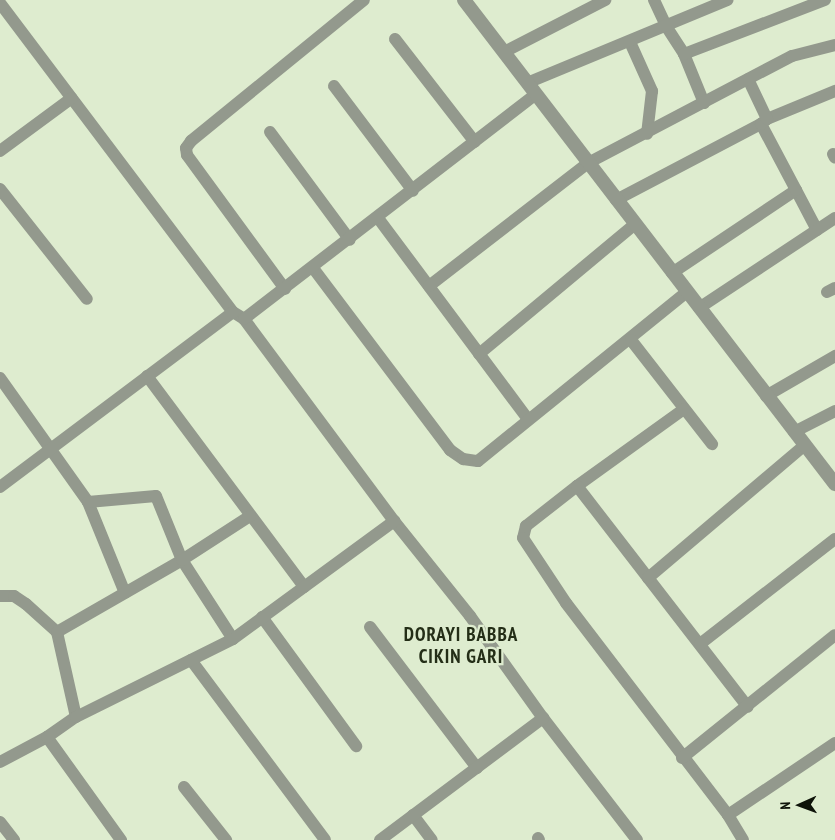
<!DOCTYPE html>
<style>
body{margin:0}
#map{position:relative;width:835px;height:840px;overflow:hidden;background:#deeccf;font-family:"PT Sans Narrow",sans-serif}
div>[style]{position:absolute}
.minor>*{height:12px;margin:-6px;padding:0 6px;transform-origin:6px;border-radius:6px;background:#93998d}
.tertiary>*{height:14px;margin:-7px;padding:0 7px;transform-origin:7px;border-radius:7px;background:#93998d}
span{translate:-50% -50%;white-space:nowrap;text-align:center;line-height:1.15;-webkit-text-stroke:4.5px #deeccf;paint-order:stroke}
.district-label{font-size:19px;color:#242e17;font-weight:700;letter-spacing:1px}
.north{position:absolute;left:775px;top:780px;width:50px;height:50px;-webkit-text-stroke:4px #deeccf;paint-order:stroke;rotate:268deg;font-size:14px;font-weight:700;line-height:20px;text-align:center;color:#0e1309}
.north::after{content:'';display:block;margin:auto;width:18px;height:22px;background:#0e1309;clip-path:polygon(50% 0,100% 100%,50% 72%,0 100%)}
</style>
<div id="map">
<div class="minor">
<div style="left:654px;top:0;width:29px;rotate:65deg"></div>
<div style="left:666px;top:26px;width:33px;rotate:57deg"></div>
<div style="left:684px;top:54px;width:53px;rotate:67.8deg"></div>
<div style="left:0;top:3px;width:387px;rotate:53deg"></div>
<div style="left:233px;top:312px;width:13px;rotate:32deg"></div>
<div style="left:244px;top:319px;width:252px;rotate:53.4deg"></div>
<div style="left:394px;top:521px;width:122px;rotate:51.3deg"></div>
<div style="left:470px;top:616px;width:125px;rotate:54.4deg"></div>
<div style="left:543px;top:718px;width:154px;rotate:52.4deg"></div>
<div style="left:395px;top:39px;width:130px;rotate:52.2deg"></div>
<div style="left:630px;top:42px;width:54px;rotate:65.8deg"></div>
<div style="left:652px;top:91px;width:43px;rotate:96.6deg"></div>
<div style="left:504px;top:52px;width:114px;rotate:-27.2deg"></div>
<div style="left:684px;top:54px;width:151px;rotate:-21deg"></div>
<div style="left:527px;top:83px;width:217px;rotate:-22.5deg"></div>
<div style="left:334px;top:86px;width:131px;rotate:53deg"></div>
<div style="left:767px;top:119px;width:74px;rotate:-22.4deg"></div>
<div style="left:270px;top:132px;width:134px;rotate:53.5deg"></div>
<div style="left:0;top:151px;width:89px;rotate:-36.4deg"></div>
<div style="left:833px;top:154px;width:4px;rotate:63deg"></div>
<div style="left:0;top:189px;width:140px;rotate:51.7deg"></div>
<div style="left:796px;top:190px;width:45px;rotate:62.3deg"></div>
<div style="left:616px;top:200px;width:164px;rotate:-27.7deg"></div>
<div style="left:378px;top:218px;width:251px;rotate:53.3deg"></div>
<div style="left:313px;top:268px;width:228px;rotate:53deg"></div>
<div style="left:450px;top:450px;width:16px;rotate:35deg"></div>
<div style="left:463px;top:459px;width:15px;rotate:8deg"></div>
<div style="left:478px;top:461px;width:269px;rotate:-39deg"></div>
<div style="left:672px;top:273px;width:149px;rotate:-33.8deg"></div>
<div style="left:796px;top:190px;width:75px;rotate:-117.9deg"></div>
<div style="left:761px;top:124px;width:8px;rotate:-40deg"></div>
<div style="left:767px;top:119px;width:44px;rotate:-115.4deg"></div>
<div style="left:429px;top:286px;width:201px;rotate:-37.7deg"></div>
<div style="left:588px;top:163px;width:230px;rotate:-27.7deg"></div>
<div style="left:792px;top:56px;width:44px;rotate:-14.3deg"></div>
<div style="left:285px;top:289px;width:166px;rotate:-126.2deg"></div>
<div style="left:187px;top:155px;width:7px;rotate:-98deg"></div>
<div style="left:186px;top:148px;width:9px;rotate:-54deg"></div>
<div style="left:191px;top:141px;width:223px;rotate:-39.2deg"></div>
<div style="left:827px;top:292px;width:9px;rotate:-27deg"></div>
<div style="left:699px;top:308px;width:163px;rotate:-33.5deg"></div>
<div style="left:244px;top:319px;width:369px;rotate:-37.6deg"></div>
<div style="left:631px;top:340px;width:132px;rotate:52.1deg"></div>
<div style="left:479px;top:354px;width:203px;rotate:-39.8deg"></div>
<div style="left:147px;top:376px;width:263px;rotate:53.3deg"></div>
<div style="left:0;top:378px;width:152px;rotate:54.6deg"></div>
<div style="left:88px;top:502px;width:98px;rotate:67.9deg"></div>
<div style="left:766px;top:396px;width:80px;rotate:-30.1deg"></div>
<div style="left:684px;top:409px;width:132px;rotate:144.3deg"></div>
<div style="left:577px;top:486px;width:65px;rotate:141.9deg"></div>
<div style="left:526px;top:526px;width:12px;rotate:104deg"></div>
<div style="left:523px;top:538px;width:78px;rotate:56.5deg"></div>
<div style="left:566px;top:603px;width:267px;rotate:52.6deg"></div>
<div style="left:728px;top:815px;width:29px;rotate:59deg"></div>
<div style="left:794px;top:432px;width:46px;rotate:-27.1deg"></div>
<div style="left:577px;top:486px;width:279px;rotate:52.3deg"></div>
<div style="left:0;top:487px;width:291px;rotate:-36.9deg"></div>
<div style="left:88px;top:502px;width:68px;rotate:-5deg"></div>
<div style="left:156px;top:496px;width:69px;rotate:67.9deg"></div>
<div style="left:182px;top:560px;width:94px;rotate:57.2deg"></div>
<div style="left:648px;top:578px;width:206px;rotate:-40.3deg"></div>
<div style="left:0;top:596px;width:14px"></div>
<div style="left:14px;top:596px;width:14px;rotate:34deg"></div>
<div style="left:26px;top:604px;width:42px;rotate:42.1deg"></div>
<div style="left:57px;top:632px;width:87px;rotate:77.4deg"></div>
<div style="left:262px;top:617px;width:160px;rotate:53.9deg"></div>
<div style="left:370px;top:627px;width:177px;rotate:52.8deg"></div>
<div style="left:57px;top:632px;width:144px;rotate:-29.9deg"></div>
<div style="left:182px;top:560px;width:81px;rotate:-32.9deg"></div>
<div style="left:700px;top:644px;width:171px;rotate:-37.9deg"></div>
<div style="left:191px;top:660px;width:224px;rotate:53.3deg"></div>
<div style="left:47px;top:737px;width:127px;rotate:54.3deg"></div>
<div style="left:682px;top:758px;width:196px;rotate:-38.8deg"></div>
<div style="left:0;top:762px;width:53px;rotate:-28deg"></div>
<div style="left:47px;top:737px;width:35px;rotate:-35deg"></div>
<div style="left:76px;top:717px;width:175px;rotate:-26.4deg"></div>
<div style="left:233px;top:639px;width:200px;rotate:-36.2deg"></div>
<div style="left:184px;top:787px;width:68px;rotate:51.6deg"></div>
<div style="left:413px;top:815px;width:31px;rotate:53deg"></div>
<div style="left:728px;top:815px;width:129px;rotate:-33.9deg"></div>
<div style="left:0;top:822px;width:23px;rotate:52deg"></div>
<div style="left:538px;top:838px;width:2px;rotate:63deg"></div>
<div style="left:380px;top:840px;width:204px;rotate:-36.8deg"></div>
</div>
<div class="tertiary">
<div style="left:464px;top:0;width:610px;rotate:52.53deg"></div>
</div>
<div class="district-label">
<span style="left:461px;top:646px">DORAYI BABBA<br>CIKIN GARI</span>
</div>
<div class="north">N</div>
</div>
